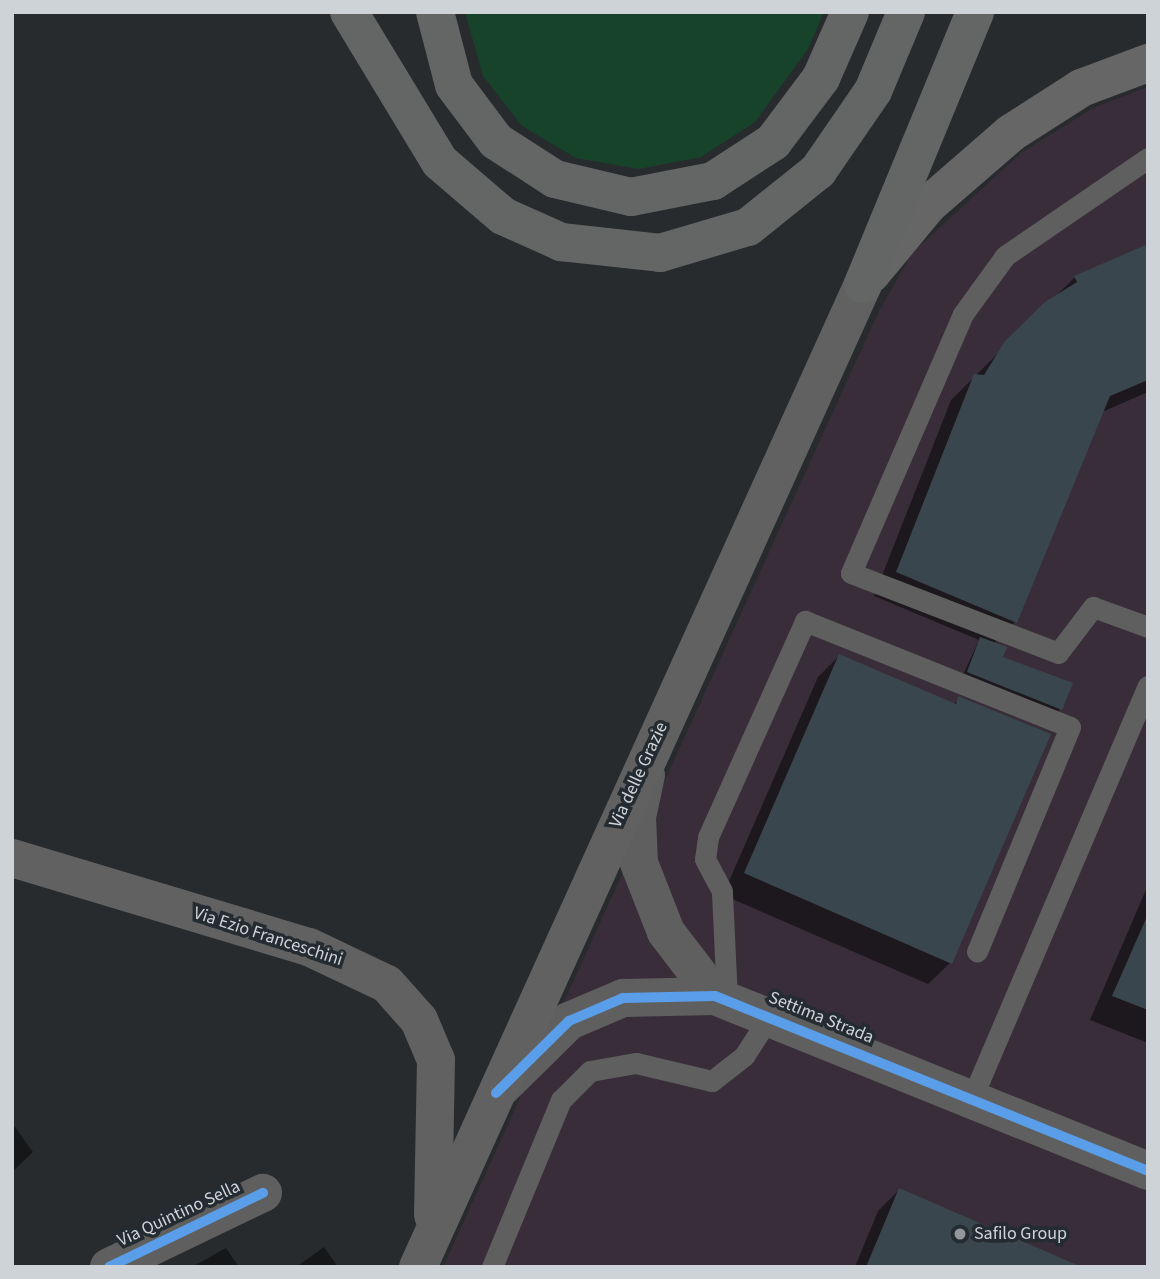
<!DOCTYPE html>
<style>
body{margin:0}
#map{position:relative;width:1160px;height:1279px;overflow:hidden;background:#282b2e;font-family:"Source Sans 3",sans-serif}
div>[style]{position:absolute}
.industrial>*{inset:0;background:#382d38}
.green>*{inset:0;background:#17432b}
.shadow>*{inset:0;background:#0007}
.building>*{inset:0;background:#3a464d}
.service>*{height:21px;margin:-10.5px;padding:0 10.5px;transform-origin:10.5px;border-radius:10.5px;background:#5e5f5e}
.minor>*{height:38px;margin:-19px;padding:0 19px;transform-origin:19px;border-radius:19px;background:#5e5f5e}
.secondary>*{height:38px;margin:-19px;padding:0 19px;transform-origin:19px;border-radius:19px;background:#606160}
.trunk>*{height:38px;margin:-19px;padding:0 19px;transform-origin:19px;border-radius:19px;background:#666}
.motorway>*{height:38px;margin:-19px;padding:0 19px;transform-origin:19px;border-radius:19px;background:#646565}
.cycleway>*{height:10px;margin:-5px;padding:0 5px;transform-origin:5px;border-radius:5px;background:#5a9eea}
.dots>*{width:19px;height:19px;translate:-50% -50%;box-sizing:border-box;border:4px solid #242c32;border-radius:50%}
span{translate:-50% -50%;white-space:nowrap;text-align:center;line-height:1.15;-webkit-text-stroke:7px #242c32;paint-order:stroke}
.street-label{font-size:18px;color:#ced3d7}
.poi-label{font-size:18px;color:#ced3d7}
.left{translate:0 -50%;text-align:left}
.frame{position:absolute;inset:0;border:14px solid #ced3d7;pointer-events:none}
</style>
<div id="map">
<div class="industrial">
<div style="clip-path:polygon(1148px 87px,1148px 1267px,443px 1267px,879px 311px,912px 253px,1021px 153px,1093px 108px)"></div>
</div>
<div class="green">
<div style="clip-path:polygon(465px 12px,824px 12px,808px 49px,755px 122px,701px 157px,639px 169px,576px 158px,522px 126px,483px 76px)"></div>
</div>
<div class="shadow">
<div style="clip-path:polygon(1148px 246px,1148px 392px,1102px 412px,1015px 622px,993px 644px,1000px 658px,1060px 709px,1053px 716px,961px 679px,979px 640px,874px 596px,951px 400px,1075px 277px)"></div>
<div style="clip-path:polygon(839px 656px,953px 705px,959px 699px,950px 963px,928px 984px,723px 895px,818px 677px)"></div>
<div style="clip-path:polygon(1148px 885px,1148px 1043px,1090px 1020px)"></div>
<div style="clip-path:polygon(12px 1123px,33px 1152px,12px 1172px)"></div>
<div style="clip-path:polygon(899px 1190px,1077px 1267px,855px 1267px,878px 1211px)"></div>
<div style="clip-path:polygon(324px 1247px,338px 1267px,296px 1267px)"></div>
<div style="clip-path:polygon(226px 1248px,239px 1267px,192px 1267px)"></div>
</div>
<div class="building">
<div style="clip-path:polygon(1148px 244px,1148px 380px,1110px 396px,1017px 623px,896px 572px,974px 374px,984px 375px,1005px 341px,1045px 302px,1077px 282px,1074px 276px)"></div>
<div style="clip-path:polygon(980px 637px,1007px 647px,1003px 657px,1073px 683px,1062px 710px,967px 672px)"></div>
<div style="clip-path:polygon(839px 654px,956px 704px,958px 696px,1051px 734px,952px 964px,744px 873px)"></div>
<div style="clip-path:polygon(1148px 914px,1148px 1010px,1112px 996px)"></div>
<div style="clip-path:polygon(899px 1188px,929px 1201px,1082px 1267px,866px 1267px)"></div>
</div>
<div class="service">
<div style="left:1148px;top:158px;width:173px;rotate:145.6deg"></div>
<div style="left:1005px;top:256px;width:72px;rotate:125.9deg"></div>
<div style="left:963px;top:314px;width:282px;rotate:113.4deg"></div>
<div style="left:851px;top:573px;width:222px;rotate:21.1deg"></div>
<div style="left:1058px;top:653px;width:58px;rotate:-52.7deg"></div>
<div style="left:1093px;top:607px;width:59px;rotate:20deg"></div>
<div style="left:727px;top:999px;width:108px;rotate:-92.7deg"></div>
<div style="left:722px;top:891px;width:36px;rotate:-118deg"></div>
<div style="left:705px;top:859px;width:22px;rotate:-82deg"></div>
<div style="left:708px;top:837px;width:237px;rotate:-65.8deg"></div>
<div style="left:805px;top:621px;width:285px;rotate:21.8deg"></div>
<div style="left:1070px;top:727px;width:243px;rotate:112.5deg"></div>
<div style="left:972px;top:1098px;width:448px;rotate:-66.9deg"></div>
<div style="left:492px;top:1267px;width:181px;rotate:-67.6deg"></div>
<div style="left:561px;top:1100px;width:41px;rotate:-45deg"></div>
<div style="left:590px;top:1071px;width:47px;rotate:-9.9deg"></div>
<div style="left:636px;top:1063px;width:78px;rotate:13.3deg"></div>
<div style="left:712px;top:1081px;width:41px;rotate:-38deg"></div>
<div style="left:744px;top:1056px;width:48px;rotate:-57deg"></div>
</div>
<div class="minor">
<div style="left:646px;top:775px;width:43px;rotate:102.1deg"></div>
<div style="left:637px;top:817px;width:46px;rotate:87.5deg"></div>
<div style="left:639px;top:863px;width:74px;rotate:68.6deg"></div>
<div style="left:666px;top:932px;width:81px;rotate:52.6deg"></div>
<div style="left:502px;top:1087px;width:94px;rotate:-44.6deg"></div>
<div style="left:569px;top:1021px;width:59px;rotate:-23.1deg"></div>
<div style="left:623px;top:998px;width:92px;rotate:-1.2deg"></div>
<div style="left:715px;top:996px;width:467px;rotate:22deg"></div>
<div style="left:109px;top:1267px;width:171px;rotate:-25.7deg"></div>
</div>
<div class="secondary">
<div style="left:12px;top:858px;width:310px;rotate:16.7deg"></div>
<div style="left:309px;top:947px;width:86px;rotate:25.4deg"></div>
<div style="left:387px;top:984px;width:48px;rotate:48.4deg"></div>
<div style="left:419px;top:1020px;width:43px;rotate:67deg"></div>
<div style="left:436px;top:1060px;width:155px;rotate:91.1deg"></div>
<div style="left:418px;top:1267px;width:1079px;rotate:-65.64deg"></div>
</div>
<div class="trunk">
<div style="left:871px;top:274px;width:89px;rotate:-50.4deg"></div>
<div style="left:928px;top:205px;width:110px;rotate:-40.9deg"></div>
<div style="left:1011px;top:133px;width:83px;rotate:-32.7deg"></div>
<div style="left:1081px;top:88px;width:72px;rotate:-20.5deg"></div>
</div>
<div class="motorway">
<div style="left:349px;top:12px;width:175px;rotate:58.8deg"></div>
<div style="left:440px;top:162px;width:83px;rotate:40.6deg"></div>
<div style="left:503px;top:216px;width:64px;rotate:24.1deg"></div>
<div style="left:561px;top:242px;width:100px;rotate:6.3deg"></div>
<div style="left:660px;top:253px;width:92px;rotate:-16.5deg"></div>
<div style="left:748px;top:227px;width:90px;rotate:-38.7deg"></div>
<div style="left:818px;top:171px;width:97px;rotate:-55.5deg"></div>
<div style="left:873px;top:91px;width:86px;rotate:-67.3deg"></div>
<div style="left:435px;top:12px;width:75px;rotate:75.4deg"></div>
<div style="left:454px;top:85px;width:70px;rotate:53.1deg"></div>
<div style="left:496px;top:141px;width:70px;rotate:32.8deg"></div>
<div style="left:555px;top:179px;width:78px;rotate:13.3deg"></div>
<div style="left:631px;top:197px;width:84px;rotate:-11deg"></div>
<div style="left:713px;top:181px;width:72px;rotate:-33deg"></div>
<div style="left:773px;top:142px;width:80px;rotate:-53.1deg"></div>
<div style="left:821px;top:78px;width:72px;rotate:-66.3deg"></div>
<div style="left:863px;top:284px;width:294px;rotate:-67.6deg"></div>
</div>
<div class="cycleway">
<div style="left:496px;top:1093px;width:103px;rotate:-44.6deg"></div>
<div style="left:569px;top:1021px;width:59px;rotate:-23.1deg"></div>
<div style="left:623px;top:998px;width:92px;rotate:-1.2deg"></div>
<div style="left:715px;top:996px;width:467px;rotate:22deg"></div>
<div style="left:109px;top:1267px;width:171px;rotate:-25.7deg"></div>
</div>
<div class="dots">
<div style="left:960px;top:1234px;background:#94989c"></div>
</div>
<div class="street-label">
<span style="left:639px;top:775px;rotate:-65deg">Via delle Grazie</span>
<span style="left:268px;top:937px;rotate:18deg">Via Ezio Franceschini</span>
<span style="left:821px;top:1018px;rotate:22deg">Settima Strada</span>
<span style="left:179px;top:1214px;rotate:-25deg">Via Quintino Sella</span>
</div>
<div class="poi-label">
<span class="left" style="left:974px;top:1234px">Safilo Group</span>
</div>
<div class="frame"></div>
</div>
